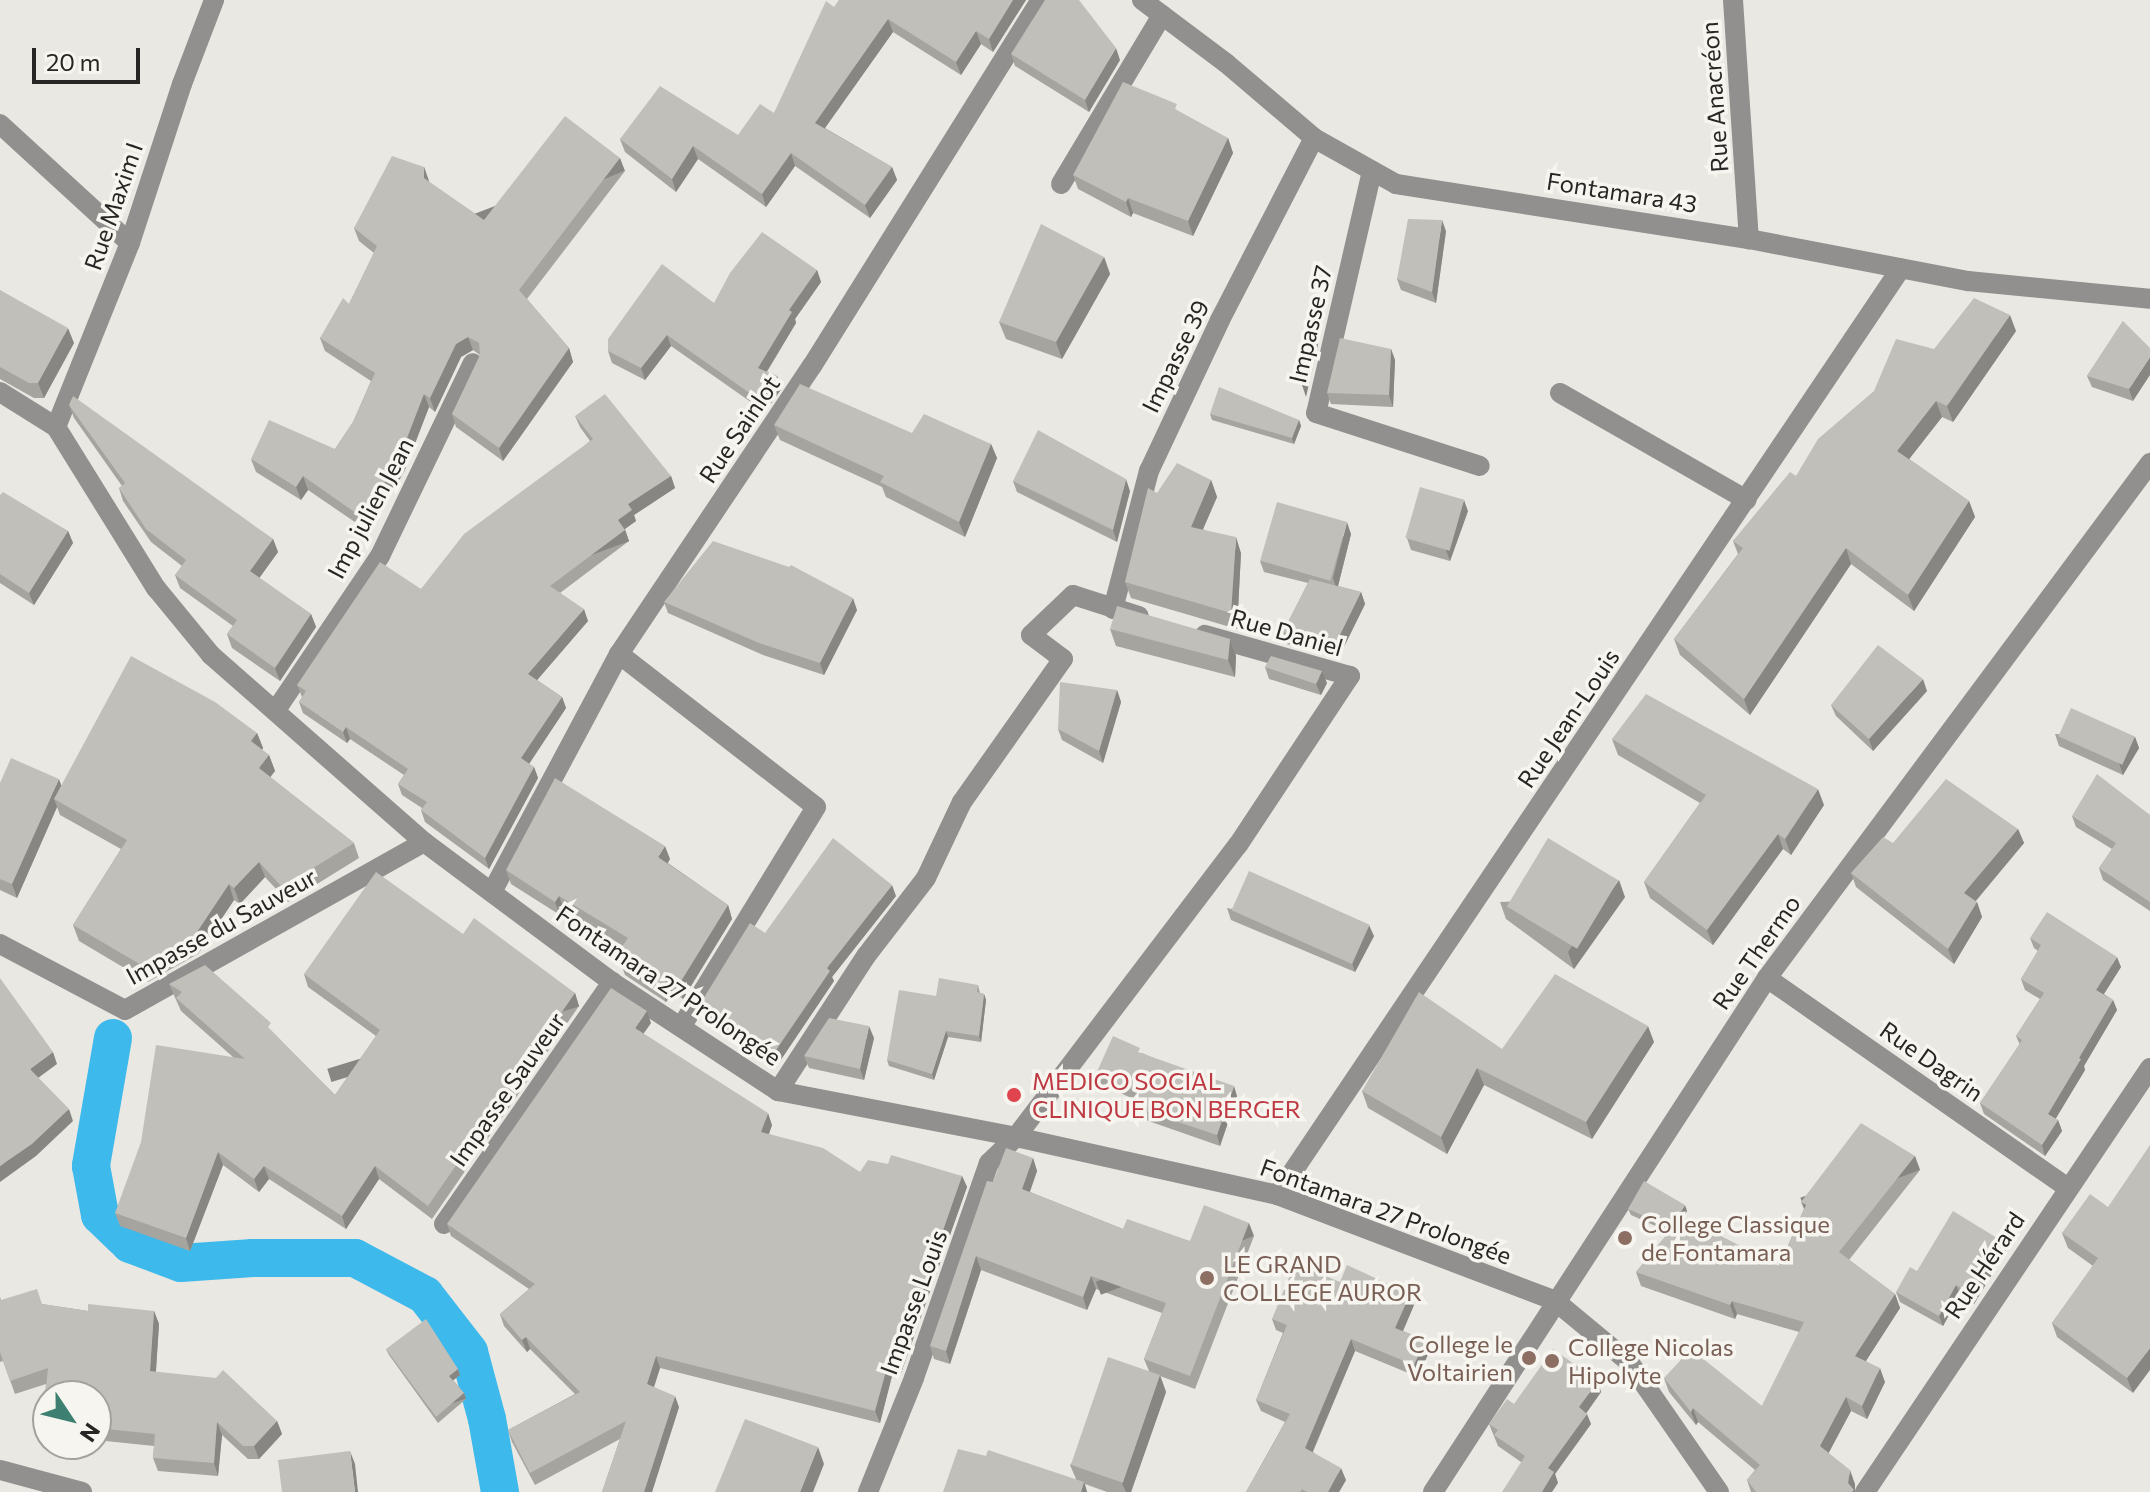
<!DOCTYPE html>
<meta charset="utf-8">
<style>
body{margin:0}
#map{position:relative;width:2150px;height:1492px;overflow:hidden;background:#eae8e2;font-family:Commissioner,sans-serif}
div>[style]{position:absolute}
.canal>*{height:38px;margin:-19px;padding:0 19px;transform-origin:19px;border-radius:19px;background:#3eb9ec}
.lane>*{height:20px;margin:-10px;padding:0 10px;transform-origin:10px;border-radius:10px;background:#91908e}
.street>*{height:20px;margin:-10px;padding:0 10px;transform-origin:10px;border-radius:10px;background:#91908e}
.wall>*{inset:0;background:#a6a49f}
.shaded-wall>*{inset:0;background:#878682;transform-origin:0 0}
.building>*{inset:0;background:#c1bfb9;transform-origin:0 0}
.dots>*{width:22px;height:22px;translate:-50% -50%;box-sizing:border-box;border:4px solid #f7f5ef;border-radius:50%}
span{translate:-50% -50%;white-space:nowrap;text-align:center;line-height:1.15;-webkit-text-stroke:7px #f7f5ef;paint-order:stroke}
.street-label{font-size:24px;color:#272624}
.health-label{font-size:24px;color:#be3a42}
.left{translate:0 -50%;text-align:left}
.education-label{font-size:24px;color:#785e54}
.right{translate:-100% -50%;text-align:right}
.north{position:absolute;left:32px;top:1380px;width:80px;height:80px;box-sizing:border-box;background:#f7f5ef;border:2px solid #a4a29e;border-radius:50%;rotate:125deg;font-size:22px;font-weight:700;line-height:32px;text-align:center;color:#272624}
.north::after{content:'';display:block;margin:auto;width:28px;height:36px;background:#3d7f70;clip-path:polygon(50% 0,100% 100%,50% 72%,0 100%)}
.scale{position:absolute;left:32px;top:48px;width:108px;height:36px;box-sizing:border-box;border:4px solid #272624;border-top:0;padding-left:10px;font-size:24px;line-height:28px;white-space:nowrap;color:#272624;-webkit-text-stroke:6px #f7f5ef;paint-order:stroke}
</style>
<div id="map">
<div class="canal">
<div style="left:113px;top:1038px;width:130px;rotate:99.8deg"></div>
<div style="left:91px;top:1166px;width:50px;rotate:79.6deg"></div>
<div style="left:100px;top:1215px;width:42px;rotate:44deg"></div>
<div style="left:130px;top:1244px;width:54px;rotate:20.4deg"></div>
<div style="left:181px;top:1263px;width:72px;rotate:-4deg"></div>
<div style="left:253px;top:1258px;width:102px"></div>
<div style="left:355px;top:1258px;width:79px;rotate:27.9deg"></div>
<div style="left:425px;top:1295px;width:72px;rotate:52.3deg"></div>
<div style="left:469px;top:1352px;width:69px;rotate:75deg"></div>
<div style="left:487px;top:1419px;width:74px;rotate:79.9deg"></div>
</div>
<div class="lane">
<div style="left:0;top:124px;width:176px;rotate:42.5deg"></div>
<div style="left:1560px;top:393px;width:215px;rotate:29.8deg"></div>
</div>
<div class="street">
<div style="left:1142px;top:0;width:105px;rotate:36.9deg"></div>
<div style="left:1226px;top:63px;width:116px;rotate:40.4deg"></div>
<div style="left:1314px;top:138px;width:94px;rotate:29.3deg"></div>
<div style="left:1396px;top:184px;width:357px;rotate:8.9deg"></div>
<div style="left:1749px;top:239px;width:223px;rotate:10.9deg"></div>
<div style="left:1968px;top:281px;width:183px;rotate:5.6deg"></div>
<div style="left:1733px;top:0;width:240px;rotate:86.2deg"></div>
<div style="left:1372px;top:171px;width:248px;rotate:103deg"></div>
<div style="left:1316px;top:413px;width:172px;rotate:17.9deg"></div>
<div style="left:1061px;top:184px;width:197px;rotate:-59.1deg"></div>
<div style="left:0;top:392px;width:66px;rotate:32deg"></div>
<div style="left:56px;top:427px;width:190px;rotate:58.2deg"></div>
<div style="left:156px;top:588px;width:87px;rotate:50.6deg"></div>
<div style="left:211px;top:655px;width:283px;rotate:41.3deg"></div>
<div style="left:424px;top:842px;width:234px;rotate:36.7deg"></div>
<div style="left:612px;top:982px;width:199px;rotate:33.3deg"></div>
<div style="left:778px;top:1091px;width:242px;rotate:10.9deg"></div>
<div style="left:1016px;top:1137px;width:267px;rotate:12.5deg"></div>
<div style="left:1277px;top:1195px;width:296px;rotate:20.8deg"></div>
<div style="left:1554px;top:1300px;width:97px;rotate:39.6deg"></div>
<div style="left:1629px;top:1362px;width:158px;rotate:55.3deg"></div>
<div style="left:56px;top:427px;width:198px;rotate:-68.1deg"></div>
<div style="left:130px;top:243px;width:167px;rotate:-71.9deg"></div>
<div style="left:182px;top:84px;width:90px;rotate:-69.1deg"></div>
<div style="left:1113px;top:609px;width:143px;rotate:-75.4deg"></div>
<div style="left:1149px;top:471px;width:167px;rotate:-64.8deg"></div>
<div style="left:1220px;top:320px;width:205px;rotate:-62.7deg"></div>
<div style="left:619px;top:654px;width:249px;rotate:37.8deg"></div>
<div style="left:816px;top:807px;width:257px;rotate:121.5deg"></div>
<div style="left:276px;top:710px;width:186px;rotate:-56deg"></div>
<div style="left:380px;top:556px;width:214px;rotate:-64.3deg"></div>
<div style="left:492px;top:892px;width:270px;rotate:-61.9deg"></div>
<div style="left:619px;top:654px;width:347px;rotate:-56.2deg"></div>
<div style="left:812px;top:366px;width:432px;rotate:-58deg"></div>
<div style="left:0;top:944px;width:141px;rotate:27.8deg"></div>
<div style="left:125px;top:1010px;width:343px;rotate:-29.3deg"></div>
<div style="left:1767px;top:978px;width:366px;rotate:34.9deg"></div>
<div style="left:778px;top:1091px;width:161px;rotate:-56.9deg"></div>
<div style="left:866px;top:956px;width:98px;rotate:-52.4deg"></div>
<div style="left:926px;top:878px;width:84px;rotate:-64.7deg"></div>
<div style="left:962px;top:802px;width:175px;rotate:-54.8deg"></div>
<div style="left:1063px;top:659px;width:40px;rotate:-143deg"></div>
<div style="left:1031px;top:635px;width:58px;rotate:-43.6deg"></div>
<div style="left:1073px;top:595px;width:69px;rotate:17.7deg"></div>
<div style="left:1277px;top:1195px;width:1117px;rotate:-56.05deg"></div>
<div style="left:444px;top:1224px;width:295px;rotate:-55.2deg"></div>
<div style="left:0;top:1470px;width:85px;rotate:15deg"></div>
<div style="left:868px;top:1492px;width:123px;rotate:-68deg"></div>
<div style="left:914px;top:1378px;width:228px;rotate:-70.8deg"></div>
<div style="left:989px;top:1163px;width:37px;rotate:-44deg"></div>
<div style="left:1016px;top:1137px;width:367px;rotate:-52.8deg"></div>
<div style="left:1238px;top:845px;width:203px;rotate:-56.5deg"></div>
<div style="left:1350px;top:676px;width:151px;rotate:-164.2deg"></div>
<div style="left:1433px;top:1492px;width:613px;rotate:-56.98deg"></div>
<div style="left:1767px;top:978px;width:642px;rotate:-53.36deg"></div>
<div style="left:1865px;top:1492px;width:511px;rotate:-56.09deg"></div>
</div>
<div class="wall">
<div style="clip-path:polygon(839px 0,1026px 0,993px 52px,981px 44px,961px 75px,893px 32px,825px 128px,892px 167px,897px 180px,870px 218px,795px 166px,766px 207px,698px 159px,676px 192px,625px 152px,620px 139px,738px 135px,774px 113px)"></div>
<div style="clip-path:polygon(1011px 54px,1120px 60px,1089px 112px,1015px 66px)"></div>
<div style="clip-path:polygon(1228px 138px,1233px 153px,1193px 236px,1133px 213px,1131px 217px,1078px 189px,1073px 175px)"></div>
<div style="clip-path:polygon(424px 167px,429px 182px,484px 220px,625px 171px,527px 299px,569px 348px,573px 362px,503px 461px,456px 427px,452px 414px,480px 355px,473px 350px,461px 357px,435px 412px,429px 407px,404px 472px,368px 531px,308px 490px,301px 500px,256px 472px,251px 459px,335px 449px,353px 422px,371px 381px,325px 351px,320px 338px,349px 304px,374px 253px,359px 241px,354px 228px)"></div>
<div style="clip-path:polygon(1446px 231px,1436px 303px,1401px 290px,1397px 279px)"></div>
<div style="clip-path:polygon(1104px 257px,1110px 274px,1062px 359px,1006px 339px,999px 322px)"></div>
<div style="clip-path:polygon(817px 270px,821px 282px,795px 319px,796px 323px,767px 372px,777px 376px,782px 388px,765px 412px,671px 346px,645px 380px,612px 363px,608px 351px,714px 303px)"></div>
<div style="clip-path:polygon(0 290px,74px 343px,44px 398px,34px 398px,0 379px)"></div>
<div style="clip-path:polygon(2123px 321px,2133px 401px,2092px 387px,2087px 376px)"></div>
<div style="clip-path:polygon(2016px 331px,1953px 422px,1942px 417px,1909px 459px,1969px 501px,1975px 517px,1914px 611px,1851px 564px,1750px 715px,1680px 655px,1674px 639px,1738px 554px,1733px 541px,1796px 476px,1934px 349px)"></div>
<div style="clip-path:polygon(1391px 349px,1395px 360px,1393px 407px,1331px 404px,1327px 393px)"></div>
<div style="clip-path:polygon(69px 405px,273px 539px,278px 552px,259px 578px,311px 614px,316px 627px,280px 681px,232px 648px,227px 634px,233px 626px,180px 588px,175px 575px,182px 566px,151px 542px,123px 501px,119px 488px,122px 486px,74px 418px)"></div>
<div style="clip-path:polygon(1210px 414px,1299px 420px,1301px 426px,1294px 444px,1212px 420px)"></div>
<div style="clip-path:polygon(575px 416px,671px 476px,675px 488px,634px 515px,636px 521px,625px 529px,629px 541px,560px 593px,588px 621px,537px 680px,562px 697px,566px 708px,529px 764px,534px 767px,538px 778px,489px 869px,425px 822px,421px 810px,422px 808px,402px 795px,398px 784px,404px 775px,350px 739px,347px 743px,303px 713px,299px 702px,302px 697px,297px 685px,421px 589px,590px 441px,580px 427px)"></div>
<div style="clip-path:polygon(774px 425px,912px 433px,991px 444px,997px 458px,965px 537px,886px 497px,882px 487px,780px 440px)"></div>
<div style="clip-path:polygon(1211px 480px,1217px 497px,1203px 529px,1241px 553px,1237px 629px,1131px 598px,1125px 582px,1157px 493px)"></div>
<div style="clip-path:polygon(1013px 481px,1130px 491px,1117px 542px,1017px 492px)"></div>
<div style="clip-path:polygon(0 495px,68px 531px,73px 543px,34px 605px,0 583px)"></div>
<div style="clip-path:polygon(1468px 511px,1450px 561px,1411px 550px,1407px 538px)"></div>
<div style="clip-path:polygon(1351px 534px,1338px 586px,1361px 592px,1365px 604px,1338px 659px,1287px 644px,1283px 632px,1308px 583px,1264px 572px,1260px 561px)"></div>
<div style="clip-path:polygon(664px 602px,857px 610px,824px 675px,763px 655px,668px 613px)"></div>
<div style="clip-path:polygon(1110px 629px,1230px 639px,1236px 656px,1235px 677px,1116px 646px)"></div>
<div style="clip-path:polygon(1265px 667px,1327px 683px,1321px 695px,1269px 679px)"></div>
<div style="clip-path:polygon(1117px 690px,1121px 702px,1103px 763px,1062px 740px,1058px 729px)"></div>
<div style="clip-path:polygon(1927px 691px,1873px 751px,1836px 716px,1831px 705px)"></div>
<div style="clip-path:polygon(257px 733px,263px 748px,262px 750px,269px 755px,275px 771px,270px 777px,354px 843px,359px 858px,288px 902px,265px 877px,240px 904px,234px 900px,198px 954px,148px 982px,79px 941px,73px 925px,121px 849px,60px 815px,57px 807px,17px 898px,0 890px,0 783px,61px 786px)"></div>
<div style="clip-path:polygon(2055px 734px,2135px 737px,2139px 748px,2123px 775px,2059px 746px)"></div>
<div style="clip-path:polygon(1612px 739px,1824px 805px,1791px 855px,1783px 849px,1713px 945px,1650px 898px,1644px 882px,1700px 803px,1618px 755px)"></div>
<div style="clip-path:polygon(2143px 811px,2150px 815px,2150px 911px,2103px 880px,2099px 868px,2112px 849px,2076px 827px,2072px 816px)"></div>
<div style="clip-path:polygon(2018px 829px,2024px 843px,1975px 901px,1977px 902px,1982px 917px,1954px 964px,1856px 887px,1851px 873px,1893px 843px)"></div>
<div style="clip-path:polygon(670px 859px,668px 863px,728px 905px,732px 919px,683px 999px,673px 992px,666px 1002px,625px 975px,617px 954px,623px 946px,564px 910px,560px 915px,511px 884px,506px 870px)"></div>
<div style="clip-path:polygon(896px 896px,832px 977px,834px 981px,776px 1067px,704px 1015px,700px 1004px,765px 933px)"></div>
<div style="clip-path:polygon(1625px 897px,1574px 969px,1506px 919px,1500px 902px)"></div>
<div style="clip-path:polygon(1227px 908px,1374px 936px,1355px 972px,1231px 920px)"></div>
<div style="clip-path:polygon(463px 934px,575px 993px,579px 1006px,432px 1219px,379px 1179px,346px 1229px,269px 1179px,259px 1192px,223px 1165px,190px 1251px,120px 1226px,115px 1213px,233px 1057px,181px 1011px,169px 984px,275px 1035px,335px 1095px,376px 1036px,308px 987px,304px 974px)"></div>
<div style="clip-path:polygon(2030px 938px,2121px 967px,2104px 994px,2113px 1000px,2117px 1010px,2084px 1066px,2085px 1070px,2055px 1119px,2058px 1120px,2062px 1131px,2045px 1156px,1984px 1114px,1980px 1103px,2020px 1045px,2016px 1036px,2040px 999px,2025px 990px,2021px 979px,2038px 951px,2034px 948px)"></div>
<div style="clip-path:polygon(978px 985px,980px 993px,984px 994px,986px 1000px,981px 1042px,948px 1037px,934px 1080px,889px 1066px,887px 1060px)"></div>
<div style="clip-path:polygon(651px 1023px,643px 1034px,772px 1125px,769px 1134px,860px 1172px,888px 1164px,962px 1176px,967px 1187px,901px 1373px,893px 1372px,880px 1423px,660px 1368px,654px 1387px,679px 1407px,652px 1492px,602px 1492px,620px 1439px,535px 1485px,512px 1442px,508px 1430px,575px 1394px,530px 1349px,527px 1352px,504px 1326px,500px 1314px,529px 1289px,451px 1236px,447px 1224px)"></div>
<div style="clip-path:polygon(874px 1038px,864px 1080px,809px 1068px,804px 1056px)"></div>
<div style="clip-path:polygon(1654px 1042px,1592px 1139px,1484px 1085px,1447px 1154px,1368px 1108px,1362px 1091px,1502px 1049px)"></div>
<div style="clip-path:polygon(1142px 1053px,1237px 1096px,1220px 1146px,1137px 1117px,1133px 1107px,1136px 1100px,1100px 1084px,1096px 1074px)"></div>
<div style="clip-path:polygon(1033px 1158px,1037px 1171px,1030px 1192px,1123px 1229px,1190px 1241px,1254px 1236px,1195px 1389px,1160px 1376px,1166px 1392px,1131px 1492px,1107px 1492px,1085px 1484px,1087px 1492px,943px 1492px,1076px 1479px,1070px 1465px,1149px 1371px,1144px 1359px,1162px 1313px,1096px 1289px,1087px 1310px,981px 1270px,950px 1364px,934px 1359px,930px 1346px,993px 1182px)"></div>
<div style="clip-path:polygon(1920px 1170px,1849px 1260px,1895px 1294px,1900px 1308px,1866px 1361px,1885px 1382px,1867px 1419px,1851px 1411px,1828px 1453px,1855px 1484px,1855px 1492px,1751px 1492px,1747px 1480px,1755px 1470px,1698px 1422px,1696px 1425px,1669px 1392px,1664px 1378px,1762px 1406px,1799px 1332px,1737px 1314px,1735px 1319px,1641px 1286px,1636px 1272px,1669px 1232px,1631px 1215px,1628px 1209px,1687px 1211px,1683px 1217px,1779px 1266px,1804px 1209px,1801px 1202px)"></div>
<div style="clip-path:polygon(2108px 1207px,2133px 1393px,2057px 1337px,2052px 1323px,2093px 1266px,2068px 1248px,2062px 1233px)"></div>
<div style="clip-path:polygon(2002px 1241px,2006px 1251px,1974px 1304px,1960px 1295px,1943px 1326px,1900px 1302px,1896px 1292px)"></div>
<div style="clip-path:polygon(1340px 1282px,1414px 1305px,1403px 1331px,1425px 1340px,1429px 1352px,1418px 1377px,1355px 1351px,1313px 1452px,1346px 1480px,1339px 1492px,1246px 1492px,1285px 1422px,1261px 1411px,1256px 1400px,1283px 1333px,1276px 1330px,1272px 1319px)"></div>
<div style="clip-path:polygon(0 1297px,1px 1300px,42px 1304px,88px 1311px,154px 1311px,159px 1324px,156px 1372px,277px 1421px,282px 1434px,259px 1459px,248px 1459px,222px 1435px,218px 1476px,158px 1471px,153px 1458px,154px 1446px,96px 1440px,96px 1396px,48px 1396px,48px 1419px,44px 1407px,46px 1384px,15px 1394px,3px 1361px,0 1362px)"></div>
<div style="clip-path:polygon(386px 1349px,458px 1369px,460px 1375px,453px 1380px,464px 1393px,466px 1399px,438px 1423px,389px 1355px)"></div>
<div style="clip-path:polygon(1601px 1392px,1586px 1413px,1591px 1424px,1555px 1474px,1558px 1483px,1521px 1462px,1498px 1446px,1489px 1424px,1514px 1404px)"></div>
</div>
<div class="shaded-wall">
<div style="clip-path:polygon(1013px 0,1026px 0,993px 52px,989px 39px)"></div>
<div style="clip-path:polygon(888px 19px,893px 32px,820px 135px,815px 123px)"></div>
<div style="clip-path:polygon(976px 31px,981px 44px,961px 75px,956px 62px)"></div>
<div style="clip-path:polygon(1116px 48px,1120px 60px,1089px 112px,1085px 100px)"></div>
<div style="clip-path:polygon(1228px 138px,1233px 153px,1193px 236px,1188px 221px)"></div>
<div style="clip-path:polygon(693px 146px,698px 159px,676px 192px,672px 179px)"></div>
<div style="clip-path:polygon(791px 153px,795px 166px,766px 207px,762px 194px)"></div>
<div style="left:620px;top:158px;width:14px;height:166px;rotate:69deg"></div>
<div style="clip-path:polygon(424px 167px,429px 181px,429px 192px,424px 178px)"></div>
<div style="clip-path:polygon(892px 167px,897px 180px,870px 218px,865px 205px)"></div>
<div style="clip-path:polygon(1128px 198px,1133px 213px,1131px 217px,1126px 202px)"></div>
<div style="clip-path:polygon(1442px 220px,1446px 231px,1436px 303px,1432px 292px)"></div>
<div style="clip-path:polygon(1104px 257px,1110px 274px,1062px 359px,1056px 342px)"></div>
<div style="clip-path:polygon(817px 270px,821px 282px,795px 319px,796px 323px,762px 379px,758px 368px,789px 310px)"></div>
<div style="clip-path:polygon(2010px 315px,2016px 331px,1953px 422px,1947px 406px)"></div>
<div style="clip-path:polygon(68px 328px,74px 343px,44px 398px,38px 383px)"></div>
<div style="clip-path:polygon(1314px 333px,1318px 345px,1306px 397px,1302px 385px)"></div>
<div style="clip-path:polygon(667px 335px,671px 346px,645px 380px,641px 368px)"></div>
<div style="clip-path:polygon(468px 337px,473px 350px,461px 357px,435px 412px,430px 398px,456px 344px)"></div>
<div style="clip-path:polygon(569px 348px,573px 362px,503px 461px,499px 448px)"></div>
<div style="clip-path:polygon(1391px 349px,1395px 360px,1393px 407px,1389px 395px)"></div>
<div style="clip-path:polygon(2150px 357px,2150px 375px,2133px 401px,2129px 389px)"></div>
<div style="clip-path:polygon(777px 376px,782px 388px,765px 412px,761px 401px)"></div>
<div style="clip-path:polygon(424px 394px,429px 407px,404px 472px,368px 531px,363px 518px)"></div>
<div style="clip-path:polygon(1936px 401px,1942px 417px,1903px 467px,1897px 451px)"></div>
<div style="clip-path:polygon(1299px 420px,1301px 426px,1294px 444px,1292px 438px)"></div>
<div style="clip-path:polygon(991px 444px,997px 458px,965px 537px,959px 522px)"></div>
<div style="clip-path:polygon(303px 476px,308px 490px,301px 500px,296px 487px)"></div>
<div style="clip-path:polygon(671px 476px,675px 488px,634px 515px,636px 521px,622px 531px,618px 520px,628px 504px)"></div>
<div style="clip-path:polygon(1126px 479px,1130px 491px,1117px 542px,1113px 530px)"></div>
<div style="clip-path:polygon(1211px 480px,1217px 497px,1197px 543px,1191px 527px)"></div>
<div style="clip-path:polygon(1464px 500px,1468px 511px,1450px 561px,1446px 550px)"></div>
<div style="clip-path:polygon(1969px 501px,1975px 517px,1914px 611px,1908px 595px)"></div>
<div style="clip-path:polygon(1347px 522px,1351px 534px,1337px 590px,1333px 578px)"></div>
<div style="left:625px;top:530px;width:12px;height:94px;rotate:70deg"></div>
<div style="clip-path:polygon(68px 531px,73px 543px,34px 605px,29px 593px)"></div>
<div style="clip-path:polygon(1236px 537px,1241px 553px,1237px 629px,1231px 613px)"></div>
<div style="clip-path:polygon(273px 539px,278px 552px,255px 584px,250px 571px)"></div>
<div style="clip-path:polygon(1846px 548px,1851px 564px,1750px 715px,1744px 699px)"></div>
<div style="clip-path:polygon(1361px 592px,1365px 604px,1338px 659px,1334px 647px)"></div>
<div style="clip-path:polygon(853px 598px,857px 610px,824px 675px,820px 663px)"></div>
<div style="clip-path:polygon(584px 609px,588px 621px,532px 686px,528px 674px)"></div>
<div style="clip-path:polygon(311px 614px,316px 627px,280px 681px,275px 668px)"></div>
<div style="clip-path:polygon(1230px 639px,1236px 656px,1235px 677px,1228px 660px)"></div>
<div style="clip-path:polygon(1322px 671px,1327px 683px,1321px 695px,1316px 684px)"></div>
<div style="clip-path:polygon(1923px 679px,1927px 691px,1873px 751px,1869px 739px)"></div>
<div style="clip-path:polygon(1117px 690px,1121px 702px,1103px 763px,1099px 751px)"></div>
<div style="clip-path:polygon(562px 697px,566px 708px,525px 770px,521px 758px)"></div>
<div style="clip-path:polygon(346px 727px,350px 739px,347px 743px,343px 732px)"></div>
<div style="clip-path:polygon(257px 733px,263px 748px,257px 757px,251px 741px)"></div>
<div style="clip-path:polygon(2135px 737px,2139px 748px,2123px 775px,2119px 763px)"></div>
<div style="clip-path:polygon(269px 755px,275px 771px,265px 784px,259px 768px)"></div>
<div style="clip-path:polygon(534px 767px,538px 778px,489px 869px,485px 858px)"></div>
<div style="clip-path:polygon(59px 779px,64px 793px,54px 799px,57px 807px,17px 898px,12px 884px)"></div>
<div style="clip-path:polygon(1818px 789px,1824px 805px,1791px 855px,1785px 839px)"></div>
<div style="clip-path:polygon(2018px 829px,2024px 843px,1970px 908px,1964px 893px)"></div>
<div style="clip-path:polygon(1778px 834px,1783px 849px,1713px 945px,1707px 930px)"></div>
<div style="clip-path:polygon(665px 846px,670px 859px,663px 870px,658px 857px)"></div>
<div style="clip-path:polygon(259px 862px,265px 877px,240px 904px,234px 888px)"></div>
<div style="clip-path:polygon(1619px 880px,1625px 897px,1574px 969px,1568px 952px)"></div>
<div style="clip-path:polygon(229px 884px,234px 900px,198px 954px,193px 938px)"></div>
<div style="clip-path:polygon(892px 885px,896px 896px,832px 977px,834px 981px,776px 1067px,772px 1056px,827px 968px)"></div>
<div style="clip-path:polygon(559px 896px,564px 910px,560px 915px,555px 902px)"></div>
<div style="clip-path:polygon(1977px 902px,1982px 917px,1954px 964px,1948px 949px)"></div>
<div style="clip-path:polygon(728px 905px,732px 919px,683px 999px,678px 986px)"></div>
<div style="clip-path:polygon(1369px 925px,1374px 936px,1355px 972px,1351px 960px)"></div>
<div style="clip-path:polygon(2117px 957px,2121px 967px,2100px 1000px,2096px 990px)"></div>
<div style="clip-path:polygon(668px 978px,673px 992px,666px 1002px,661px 988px)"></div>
<div style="left:575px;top:993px;width:14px;height:259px;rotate:73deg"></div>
<div style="clip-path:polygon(984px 994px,986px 1000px,981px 1042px,979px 1036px)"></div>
<div style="clip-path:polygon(2113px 1000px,2117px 1010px,2084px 1066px,2085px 1070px,2052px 1125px,2048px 1114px,2079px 1058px)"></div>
<div style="clip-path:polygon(647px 1011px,651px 1023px,639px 1040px,635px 1028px)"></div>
<div style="clip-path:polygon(869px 1026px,874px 1038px,864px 1080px,860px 1069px)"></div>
<div style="clip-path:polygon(1648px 1026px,1654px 1042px,1592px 1139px,1586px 1122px)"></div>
<div style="clip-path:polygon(946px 1031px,948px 1037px,934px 1080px,932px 1074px)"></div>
<div style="clip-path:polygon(53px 1052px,57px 1064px,34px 1081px,30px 1069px)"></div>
<div style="clip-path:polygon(1477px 1068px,1484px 1085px,1447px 1154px,1441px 1137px)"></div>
<div style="clip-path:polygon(1234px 1086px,1237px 1096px,1220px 1146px,1217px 1135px)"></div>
<div style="clip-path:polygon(69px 1109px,73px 1121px,36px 1156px,0 1182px,0 1166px)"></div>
<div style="clip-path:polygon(768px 1113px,772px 1125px,765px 1144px,761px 1132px)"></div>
<div style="clip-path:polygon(2058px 1120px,2062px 1131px,2045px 1156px,2042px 1145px)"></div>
<div style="clip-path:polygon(218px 1152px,223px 1165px,190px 1251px,186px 1238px)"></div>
<div style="left:1915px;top:1156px;width:15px;height:122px;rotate:70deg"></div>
<div style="clip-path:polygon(1033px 1158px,1037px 1171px,1026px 1202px,1022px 1189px)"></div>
<div style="clip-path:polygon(264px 1166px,269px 1179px,259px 1192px,254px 1179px)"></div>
<div style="clip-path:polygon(375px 1166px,379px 1179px,346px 1229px,342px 1216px)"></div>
<div style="clip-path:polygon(962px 1176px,967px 1187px,901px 1373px,897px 1362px)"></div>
<div style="clip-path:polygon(1685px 1205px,1687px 1211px,1673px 1233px,1671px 1228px)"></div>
<div style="left:1249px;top:1223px;width:14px;height:164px;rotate:69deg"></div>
<div style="clip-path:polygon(2002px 1241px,2006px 1251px,1974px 1304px,1971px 1294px)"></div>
<div style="clip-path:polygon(976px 1256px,981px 1270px,950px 1364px,946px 1351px)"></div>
<div style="clip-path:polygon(1091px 1276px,1096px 1289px,1087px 1310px,1083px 1297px)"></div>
<div style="clip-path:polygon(1956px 1285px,1960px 1295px,1943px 1326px,1939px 1316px)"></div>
<div style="clip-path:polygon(1410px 1294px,1414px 1305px,1399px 1340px,1395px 1328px)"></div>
<div style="clip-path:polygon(1895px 1294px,1900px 1308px,1860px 1370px,1855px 1356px)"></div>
<div style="clip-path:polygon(1732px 1301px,1737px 1314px,1735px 1319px,1730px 1305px)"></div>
<div style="clip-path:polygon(154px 1311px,159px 1324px,155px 1384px,150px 1371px)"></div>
<div style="clip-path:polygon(526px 1337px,530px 1349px,527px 1352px,522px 1340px)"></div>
<div style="clip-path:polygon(1351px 1339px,1355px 1351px,1309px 1460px,1305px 1448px)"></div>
<div style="clip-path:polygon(1425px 1340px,1429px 1352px,1418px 1377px,1414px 1365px)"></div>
<div style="clip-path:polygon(2150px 1348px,2150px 1370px,2133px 1393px,2127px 1378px)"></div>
<div style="clip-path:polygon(656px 1356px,660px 1368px,651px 1396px,647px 1384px)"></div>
<div style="clip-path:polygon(889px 1360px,893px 1372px,880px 1423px,875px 1411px)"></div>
<div style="clip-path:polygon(1880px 1368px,1885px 1382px,1867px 1419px,1862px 1406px)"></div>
<div style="clip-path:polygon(458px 1369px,460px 1375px,451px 1382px,449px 1376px)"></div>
<div style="clip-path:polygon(1160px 1375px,1166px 1392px,1131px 1492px,1126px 1492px,1122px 1483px)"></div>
<div style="clip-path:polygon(1598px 1381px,1601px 1392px,1583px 1418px,1579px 1407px)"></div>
<div style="left:464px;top:1393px;width:6px;height:37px;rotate:72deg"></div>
<div style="clip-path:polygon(675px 1396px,679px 1407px,652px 1492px,644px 1492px)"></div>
<div style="clip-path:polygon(1846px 1397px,1851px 1411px,1825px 1460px,1820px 1446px)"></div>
<div style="clip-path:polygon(1693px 1408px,1698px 1422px,1696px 1425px,1691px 1412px)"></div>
<div style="clip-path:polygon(1587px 1414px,1591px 1424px,1555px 1474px,1558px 1483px,1552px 1492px,1542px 1492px,1548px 1468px)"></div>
<div style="clip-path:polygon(277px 1421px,282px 1434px,259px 1459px,254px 1446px)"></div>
<div style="clip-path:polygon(217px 1422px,222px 1435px,218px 1476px,214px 1463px)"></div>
<div style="clip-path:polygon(818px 1447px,824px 1464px,813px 1492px,800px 1492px)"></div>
<div style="clip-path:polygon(350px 1451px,355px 1464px,358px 1492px,355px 1492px)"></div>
<div style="clip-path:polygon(1341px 1468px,1346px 1480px,1339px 1492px,1328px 1492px)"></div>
<div style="clip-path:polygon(1850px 1470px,1855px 1484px,1855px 1492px,1851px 1492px,1848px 1483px)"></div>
<div style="clip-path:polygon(1084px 1482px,1087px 1492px,1081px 1492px)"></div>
</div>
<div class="building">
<div style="clip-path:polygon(839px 0,1013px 0,989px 39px,976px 31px,956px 62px,888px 19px,815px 123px,892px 167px,865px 205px,791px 153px,762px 194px,693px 146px,672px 179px,620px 139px,660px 86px,738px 135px,760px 104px,774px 113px,826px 1px,834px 7px)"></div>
<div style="clip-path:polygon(1045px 0,1079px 0,1116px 48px,1085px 100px,1011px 54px)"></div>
<div style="clip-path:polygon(1123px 82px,1177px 104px,1175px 109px,1228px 138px,1188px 221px,1128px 198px,1126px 202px,1073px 175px)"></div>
<div style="clip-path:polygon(565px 116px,620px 158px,519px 290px,569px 348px,499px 448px,452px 414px,480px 355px,479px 343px,468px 337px,456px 344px,430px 398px,424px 394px,399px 459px,363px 518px,303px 476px,296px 487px,251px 459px,269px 420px,335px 449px,353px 422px,375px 373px,320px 338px,343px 298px,349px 304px,377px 246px,354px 228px,392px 156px,424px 167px,424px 178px,484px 220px)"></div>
<div style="clip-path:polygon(1408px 219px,1442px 220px,1432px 292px,1397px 279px)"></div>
<div style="clip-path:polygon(1041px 224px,1104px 257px,1056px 342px,999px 322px)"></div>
<div style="clip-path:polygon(762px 232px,817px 270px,789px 310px,792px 312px,758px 368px,777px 376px,761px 401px,667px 335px,641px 368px,608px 351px,608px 339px,662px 264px,714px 303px,730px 273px)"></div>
<div style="clip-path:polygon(0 290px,68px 328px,38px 383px,29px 383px,0 367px)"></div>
<div style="clip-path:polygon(1974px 298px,2010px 315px,1947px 406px,1936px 401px,1897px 451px,1969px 501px,1908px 595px,1846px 548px,1744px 699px,1674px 639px,1743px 548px,1733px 541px,1790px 472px,1796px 476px,1818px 439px,1874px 391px,1896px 339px,1934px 349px)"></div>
<div style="clip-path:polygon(2123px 321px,2150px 348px,2150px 357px,2129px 389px,2087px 376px)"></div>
<div style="clip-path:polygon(1308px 332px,1314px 333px,1302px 385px)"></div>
<div style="clip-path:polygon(1340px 338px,1391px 349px,1389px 395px,1327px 393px)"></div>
<div style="clip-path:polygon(800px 384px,912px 433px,924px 414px,991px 444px,959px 522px,880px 482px,884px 476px,774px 425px)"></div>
<div style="clip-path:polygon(1219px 387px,1299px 420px,1292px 438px,1210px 414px)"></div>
<div style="clip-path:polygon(605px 394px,671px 476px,628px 504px,632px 510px,618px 520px,625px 530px,550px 586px,584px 609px,528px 674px,562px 697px,521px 758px,534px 767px,485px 858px,421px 810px,427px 802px,398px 784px,408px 769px,346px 727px,343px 732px,299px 702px,306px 691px,297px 685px,380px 562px,421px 589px,464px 534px,593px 439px,575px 416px)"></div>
<div style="clip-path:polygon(73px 396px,273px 539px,250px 571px,311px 614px,275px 668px,227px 634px,237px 620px,175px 575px,186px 560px,146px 529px,119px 488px,125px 483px,69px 405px)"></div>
<div style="clip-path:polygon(1038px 430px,1126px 479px,1113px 530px,1013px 481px)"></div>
<div style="clip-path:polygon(1177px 463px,1211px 480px,1191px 527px,1236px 537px,1231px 613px,1125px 582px,1148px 488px,1157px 493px)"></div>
<div style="left:1420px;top:487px;width:46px;height:53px;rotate:16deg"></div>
<div style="clip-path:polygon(3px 492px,68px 531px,29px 593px,0 574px,0 495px)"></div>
<div style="left:1277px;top:502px;width:73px;height:61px;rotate:16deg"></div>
<div style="clip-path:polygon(713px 541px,789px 567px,791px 565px,853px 598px,820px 663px,759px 643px,664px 602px)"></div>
<div style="clip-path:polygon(1310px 579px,1361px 592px,1334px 647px,1283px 632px)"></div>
<div style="clip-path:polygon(1117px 606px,1230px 639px,1228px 660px,1110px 629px)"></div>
<div style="clip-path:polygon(1878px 645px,1923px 679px,1869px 739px,1831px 705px)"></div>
<div style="clip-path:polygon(131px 656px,215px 702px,257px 733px,251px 741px,269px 755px,259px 768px,354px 843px,282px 887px,259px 862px,234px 888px,229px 884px,193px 938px,143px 966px,73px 925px,127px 840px,54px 799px)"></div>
<div style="clip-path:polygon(1271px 656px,1322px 671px,1316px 684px,1265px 667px)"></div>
<div style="clip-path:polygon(1060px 682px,1117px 690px,1099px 751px,1058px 729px)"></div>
<div style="clip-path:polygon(1646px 694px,1818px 789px,1785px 839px,1778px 834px,1707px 930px,1644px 882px,1706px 795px,1612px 739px)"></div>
<div style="left:2071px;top:708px;width:70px;height:31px;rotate:24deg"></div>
<div style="clip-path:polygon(11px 758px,59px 779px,12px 884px,0 879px,0 783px)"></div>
<div style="clip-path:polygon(2097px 774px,2150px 815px,2150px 902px,2099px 868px,2116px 843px,2072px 816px)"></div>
<div style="clip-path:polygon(555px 778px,665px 846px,658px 857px,728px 905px,678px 986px,668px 978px,661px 988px,620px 961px,622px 958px,617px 954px,628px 938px,559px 896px,555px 902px,506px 870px)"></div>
<div style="clip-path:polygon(1946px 779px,2018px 829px,1964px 893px,1977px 902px,1948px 949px,1851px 873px,1883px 837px,1893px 843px)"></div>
<div style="clip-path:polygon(833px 838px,892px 885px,827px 968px,830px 971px,772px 1056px,700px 1004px,750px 923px,765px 933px)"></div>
<div style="left:1548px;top:838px;width:82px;height:80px;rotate:31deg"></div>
<div style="left:1249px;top:871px;width:132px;height:43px;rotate:24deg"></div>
<div style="clip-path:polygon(376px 872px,463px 934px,474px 918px,575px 993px,428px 1206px,375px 1166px,342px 1216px,264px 1166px,254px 1179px,218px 1152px,186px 1238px,115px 1213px,141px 1142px,156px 1045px,245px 1059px,176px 998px,182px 992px,169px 984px,205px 965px,271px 1023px,268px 1027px,335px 1095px,380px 1030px,304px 974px)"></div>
<div style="clip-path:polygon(2047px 912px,2117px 957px,2096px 990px,2113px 1000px,2079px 1058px,2081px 1059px,2048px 1114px,2058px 1120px,2042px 1145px,1980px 1103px,2022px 1040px,2016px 1036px,2044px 993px,2021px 979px,2041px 945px,2030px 938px)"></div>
<div style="clip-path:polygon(1555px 974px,1648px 1026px,1586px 1122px,1477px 1068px,1441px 1137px,1362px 1091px,1419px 992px,1502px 1049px)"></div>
<div style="clip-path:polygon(0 978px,53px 1052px,30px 1069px,69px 1109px,32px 1144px,0 1166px)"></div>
<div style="clip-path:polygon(939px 978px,978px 985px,977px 992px,984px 994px,979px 1036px,946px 1031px,932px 1074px,887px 1060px,899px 990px,936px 996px)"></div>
<div style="clip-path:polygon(611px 988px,647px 1011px,635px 1028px,768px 1113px,761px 1132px,823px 1148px,860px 1172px,868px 1160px,888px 1164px,891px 1155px,962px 1176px,897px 1362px,889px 1360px,875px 1411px,656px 1356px,647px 1384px,675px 1396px,644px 1492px,602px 1492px,626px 1421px,530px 1473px,508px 1430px,580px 1392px,526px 1337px,522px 1340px,500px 1314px,535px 1284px,447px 1224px)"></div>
<div style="clip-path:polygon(829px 1018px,869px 1026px,860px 1069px,804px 1056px)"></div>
<div style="clip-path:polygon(1113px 1036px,1140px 1048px,1138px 1052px,1234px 1086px,1217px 1135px,1133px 1107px,1138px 1092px,1096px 1074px)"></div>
<div style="clip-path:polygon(1861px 1123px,1915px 1156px,1839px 1252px,1895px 1294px,1855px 1356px,1880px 1368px,1862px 1406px,1846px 1397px,1820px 1446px,1850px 1470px,1848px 1483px,1854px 1490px,1852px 1492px,1756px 1492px,1747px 1480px,1760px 1465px,1693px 1408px,1691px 1412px,1664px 1378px,1691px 1349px,1762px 1406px,1804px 1322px,1732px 1301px,1730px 1305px,1636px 1272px,1682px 1216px,1779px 1266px,1806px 1205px,1801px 1202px)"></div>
<div style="clip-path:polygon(2150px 1145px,2150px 1348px,2127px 1378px,2052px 1323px,2098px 1258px,2062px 1233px,2090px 1194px,2108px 1207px)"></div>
<div style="clip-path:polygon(1006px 1148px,1033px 1158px,1022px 1189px,1123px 1229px,1127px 1219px,1190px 1241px,1204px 1205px,1249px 1223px,1190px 1376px,1144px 1359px,1166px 1303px,1091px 1276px,1083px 1297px,976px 1256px,946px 1351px,930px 1346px,987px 1181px,993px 1182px)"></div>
<div style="clip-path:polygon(1644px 1181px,1685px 1205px,1671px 1228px,1628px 1209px)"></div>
<div style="clip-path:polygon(1953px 1211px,2002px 1241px,1971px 1294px,1956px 1285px,1939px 1316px,1896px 1292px,1910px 1267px,1917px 1271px)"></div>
<div style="clip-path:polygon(1295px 1263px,1340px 1282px,1347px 1265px,1410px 1294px,1395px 1328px,1425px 1340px,1414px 1365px,1351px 1339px,1305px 1448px,1341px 1468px,1328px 1492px,1307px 1492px,1302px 1489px,1300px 1492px,1246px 1492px,1290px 1414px,1256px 1400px,1287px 1325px,1272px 1319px)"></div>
<div style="clip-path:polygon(37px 1289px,42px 1304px,88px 1311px,88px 1304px,154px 1311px,150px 1371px,216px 1378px,223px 1370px,277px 1421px,254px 1446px,243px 1446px,217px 1422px,214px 1463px,153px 1458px,155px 1434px,96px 1428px,96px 1396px,48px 1396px,48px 1408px,44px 1407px,48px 1368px,10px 1381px,0 1352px,0 1297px,1px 1300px)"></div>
<div style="clip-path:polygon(426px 1319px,458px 1369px,449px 1376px,464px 1393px,436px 1417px,386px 1349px)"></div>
<div style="clip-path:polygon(1553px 1349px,1598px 1381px,1579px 1407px,1587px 1414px,1548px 1468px,1554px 1472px,1542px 1492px,1502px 1492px,1525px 1456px,1494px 1435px,1498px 1430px,1489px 1424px,1507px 1399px,1514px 1404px)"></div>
<div style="left:1108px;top:1357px;width:55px;height:114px;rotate:19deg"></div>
<div style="clip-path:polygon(745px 1419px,818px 1447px,800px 1492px,715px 1492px)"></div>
<div style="clip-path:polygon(958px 1449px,986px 1456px,988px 1450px,1084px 1482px,1081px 1492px,943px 1492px)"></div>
<div style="clip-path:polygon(350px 1451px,355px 1492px,282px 1492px,278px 1460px)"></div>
</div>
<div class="dots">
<div style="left:1014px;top:1095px;background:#e0444e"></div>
<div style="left:1625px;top:1238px;background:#8d6e63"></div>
<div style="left:1207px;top:1278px;background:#8d6e63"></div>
<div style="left:1529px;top:1358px;background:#8d6e63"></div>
<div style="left:1552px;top:1361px;background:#8d6e63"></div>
</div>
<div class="street-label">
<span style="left:1714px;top:97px;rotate:-94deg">Rue Anacréon</span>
<span style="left:1622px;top:192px;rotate:9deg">Fontamara 43</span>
<span style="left:113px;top:206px;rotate:-71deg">Rue Maxim I</span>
<span style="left:1310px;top:324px;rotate:-77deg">Impasse 37</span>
<span style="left:1175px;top:356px;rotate:-64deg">Impasse 39</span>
<span style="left:739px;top:429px;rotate:-56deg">Rue Sainlot</span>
<span style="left:370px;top:508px;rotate:-62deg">Imp julien Jean</span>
<span style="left:1287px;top:632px;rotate:16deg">Rue Daniel</span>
<span style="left:1568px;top:718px;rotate:-56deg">Rue Jean-Louis</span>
<span style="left:221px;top:926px;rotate:-29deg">Impasse du Sauveur</span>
<span style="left:1756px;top:952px;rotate:-55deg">Rue Thermo</span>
<span style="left:669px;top:985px;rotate:34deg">Fontamara 27 Prolongée</span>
<span style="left:1932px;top:1061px;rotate:35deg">Rue Dagrin</span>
<span style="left:507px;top:1089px;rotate:-55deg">Impasse Sauveur</span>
<span style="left:1386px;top:1211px;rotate:20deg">Fontamara 27 Prolongée</span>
<span style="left:1984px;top:1265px;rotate:-56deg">Rue Hérard</span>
<span style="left:913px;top:1302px;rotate:-70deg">Impasse Louis</span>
</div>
<div class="health-label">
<span class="left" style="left:1032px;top:1095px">MEDICO SOCIAL<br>CLINIQUE BON BERGER</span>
</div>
<div class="education-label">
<span class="left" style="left:1641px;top:1238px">College Classique<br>de Fontamara</span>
<span class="left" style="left:1223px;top:1278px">LE GRAND<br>COLLEGE AUROR</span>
<span class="right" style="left:1513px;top:1358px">College le<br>Voltairien</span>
<span class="left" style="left:1568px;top:1361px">College Nicolas<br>Hipolyte</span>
</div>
<div class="north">N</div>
<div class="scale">20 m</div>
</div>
